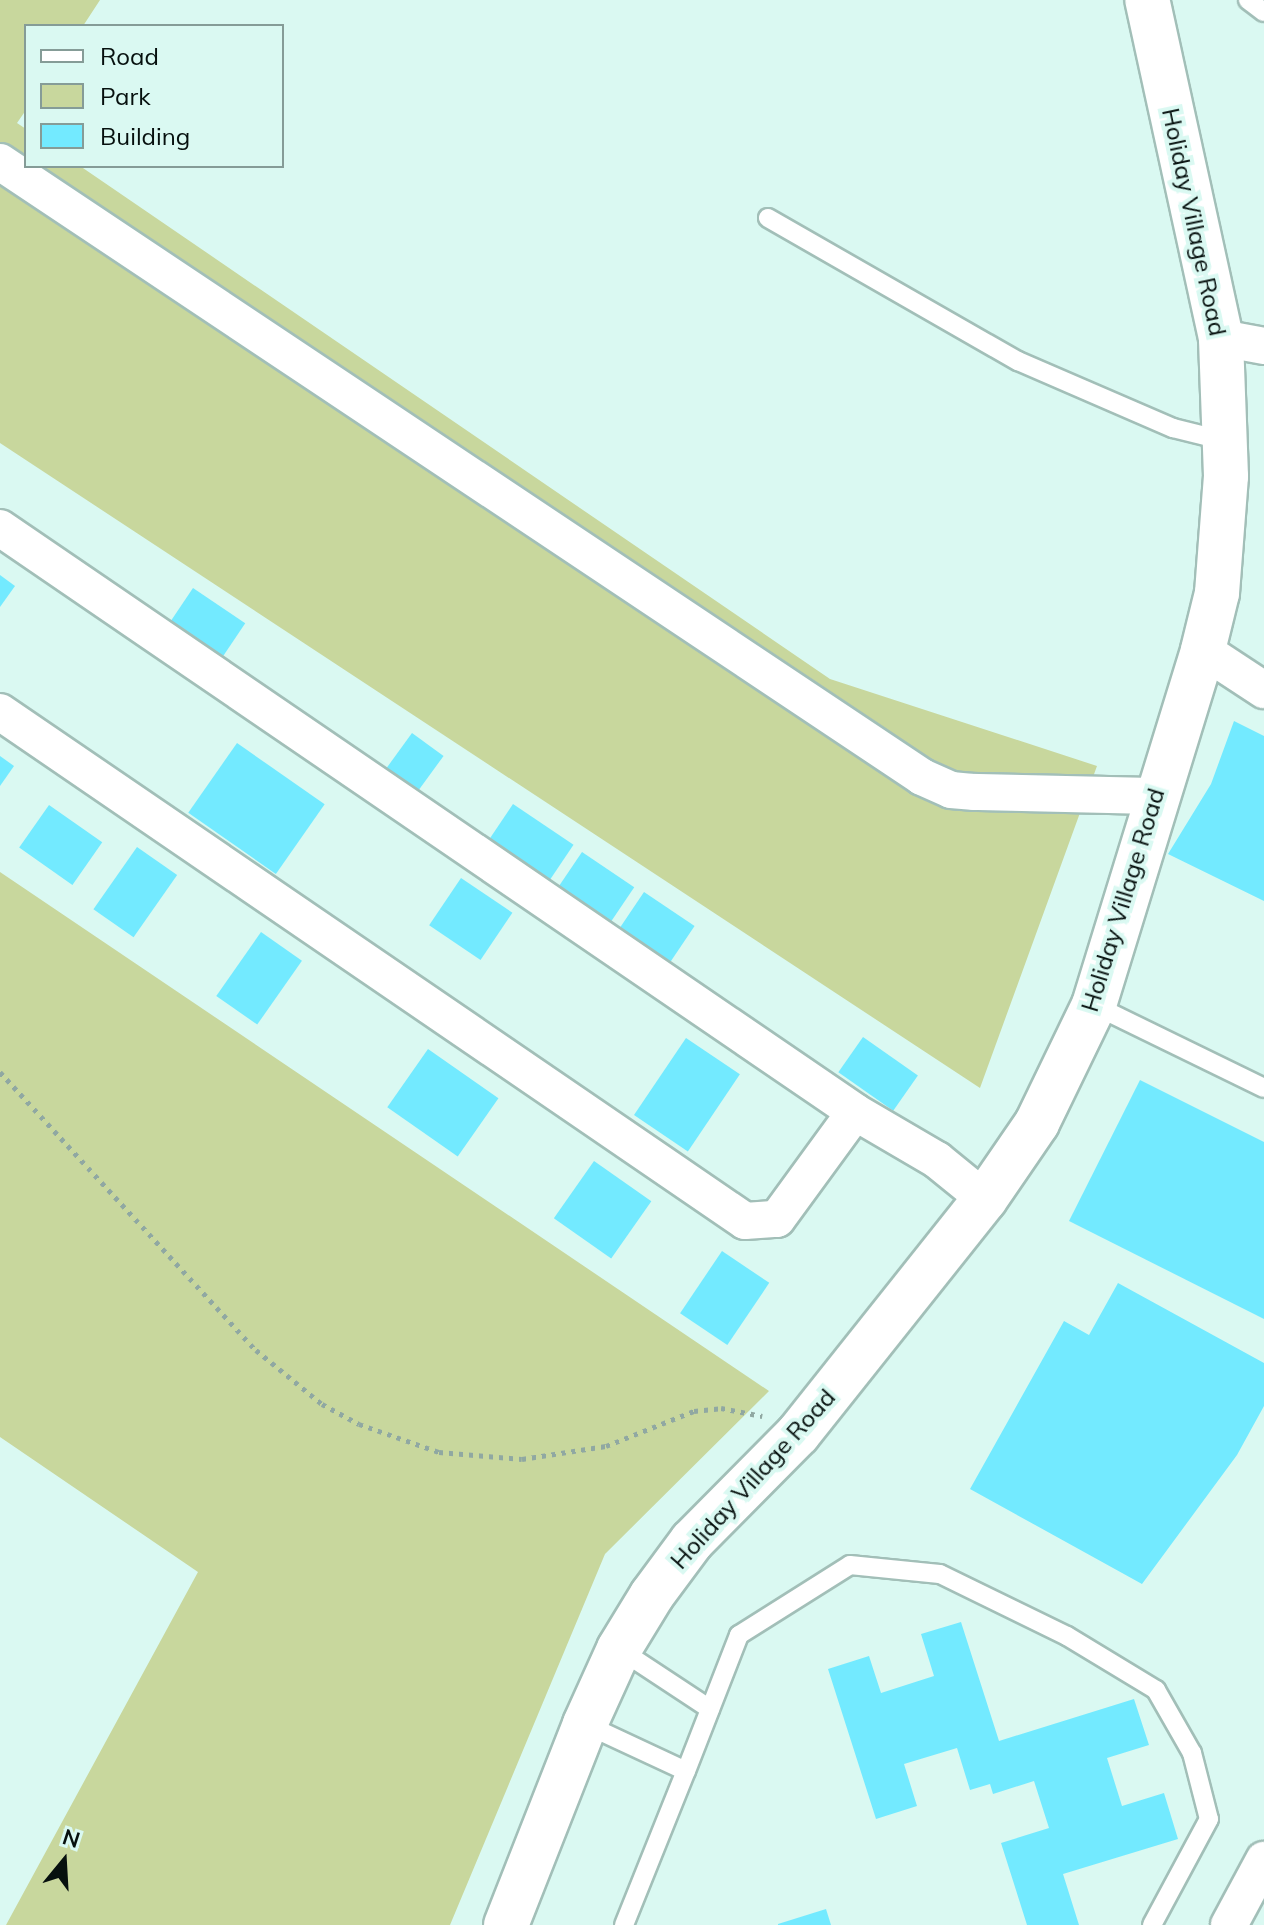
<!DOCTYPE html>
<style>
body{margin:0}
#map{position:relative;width:1264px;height:1925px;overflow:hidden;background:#daf9f2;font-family:Mulish,sans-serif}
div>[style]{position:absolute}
.green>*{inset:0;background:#c8d79d}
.building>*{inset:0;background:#73eaff;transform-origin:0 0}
.path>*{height:5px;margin-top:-2.5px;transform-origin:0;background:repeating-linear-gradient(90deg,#90a8a2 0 4px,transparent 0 10px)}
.roads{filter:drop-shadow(2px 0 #a2bfb8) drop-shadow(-2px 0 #a2bfb8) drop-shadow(0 2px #a2bfb8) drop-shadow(0 -2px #a2bfb8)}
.lane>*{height:18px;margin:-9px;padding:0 9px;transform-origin:9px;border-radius:9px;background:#fff}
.street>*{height:36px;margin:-18px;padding:0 18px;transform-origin:18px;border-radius:18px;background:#fff}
.secondary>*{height:44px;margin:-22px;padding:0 22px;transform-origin:22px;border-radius:22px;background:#fff}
span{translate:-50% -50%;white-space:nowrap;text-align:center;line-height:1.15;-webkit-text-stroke:8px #daf9f2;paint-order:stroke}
.street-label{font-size:24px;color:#06100e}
.legend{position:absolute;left:24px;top:24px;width:260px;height:144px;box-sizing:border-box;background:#daf9f2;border:2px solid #859c97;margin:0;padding:10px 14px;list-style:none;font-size:24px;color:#06100e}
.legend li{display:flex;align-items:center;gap:16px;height:40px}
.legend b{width:40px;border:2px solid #859c97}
.north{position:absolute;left:24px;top:1821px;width:80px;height:80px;-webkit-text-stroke:6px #daf9f2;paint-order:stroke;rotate:18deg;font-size:22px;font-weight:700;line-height:32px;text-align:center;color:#06100e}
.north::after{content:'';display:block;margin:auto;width:28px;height:36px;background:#06100e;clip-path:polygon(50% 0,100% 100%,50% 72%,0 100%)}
</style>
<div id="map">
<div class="green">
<div style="clip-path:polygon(0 0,100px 0,83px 26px,26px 26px,26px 110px,17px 123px,26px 129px,26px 166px,80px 166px,830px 679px,1097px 766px,980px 1088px,0 443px)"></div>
<div style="clip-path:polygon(0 872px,769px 1391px,605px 1554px,450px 1925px,6px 1925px,198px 1572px,0 1437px)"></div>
</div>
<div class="building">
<div style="clip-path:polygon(0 575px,15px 586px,0 607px)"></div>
<div style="left:193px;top:588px;width:63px;height:43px;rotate:34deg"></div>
<div style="clip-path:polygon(1234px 721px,1264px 736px,1264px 901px,1168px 854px,1211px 784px)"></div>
<div style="left:412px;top:733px;width:39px;height:45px;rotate:36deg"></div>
<div style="left:237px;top:743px;width:107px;height:85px;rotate:35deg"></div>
<div style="clip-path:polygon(0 756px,14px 766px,0 786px)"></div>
<div style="left:513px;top:804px;width:73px;height:46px;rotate:34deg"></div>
<div style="left:49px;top:805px;width:65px;height:52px;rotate:35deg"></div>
<div style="left:137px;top:847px;width:49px;height:76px;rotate:35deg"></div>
<div style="left:582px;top:852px;width:63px;height:42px;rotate:34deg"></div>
<div style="left:461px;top:878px;width:62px;height:57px;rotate:34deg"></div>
<div style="left:644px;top:892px;width:61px;height:47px;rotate:34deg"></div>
<div style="left:261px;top:932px;width:50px;height:78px;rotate:35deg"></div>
<div style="left:863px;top:1037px;width:67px;height:43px;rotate:35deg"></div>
<div style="left:686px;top:1038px;width:65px;height:93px;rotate:34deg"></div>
<div style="left:428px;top:1049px;width:86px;height:71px;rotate:35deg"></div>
<div style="clip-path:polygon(1140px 1080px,1264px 1142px,1264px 1319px,1069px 1221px)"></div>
<div style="left:594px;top:1161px;width:70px;height:70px;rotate:35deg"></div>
<div style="left:722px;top:1251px;width:57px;height:75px;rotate:34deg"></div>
<div style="clip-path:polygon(1118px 1283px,1264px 1363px,1264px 1406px,1237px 1455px,1142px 1584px,970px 1489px,1064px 1321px,1089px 1335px)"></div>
<div style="clip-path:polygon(961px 1622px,999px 1741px,1134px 1699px,1149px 1745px,1107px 1758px,1122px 1806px,1164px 1793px,1178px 1839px,1063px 1874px,1079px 1925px,1027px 1925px,1001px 1843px,1049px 1828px,1034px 1781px,993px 1794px,990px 1784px,970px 1790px,957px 1748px,904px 1764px,917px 1806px,876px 1819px,828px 1669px,869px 1656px,881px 1693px,934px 1676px,921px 1634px)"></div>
<div style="clip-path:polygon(826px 1909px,831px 1925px,778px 1925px,778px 1924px)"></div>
</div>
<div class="path">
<div style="left:0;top:1072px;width:378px;rotate:47.4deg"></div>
<div style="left:256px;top:1350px;width:85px;rotate:39.3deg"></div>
<div style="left:322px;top:1404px;width:42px;rotate:28.4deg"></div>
<div style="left:359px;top:1424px;width:85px;rotate:19.3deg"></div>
<div style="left:439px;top:1452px;width:83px;rotate:4.8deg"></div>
<div style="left:522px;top:1459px;width:85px;rotate:-8.8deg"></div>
<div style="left:606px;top:1446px;width:95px;rotate:-21.7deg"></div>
<div style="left:694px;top:1411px;width:27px;rotate:-6deg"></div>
<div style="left:721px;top:1408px;width:42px;rotate:11deg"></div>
</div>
<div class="roads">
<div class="lane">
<div style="left:1248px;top:0;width:20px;rotate:37deg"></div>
<div style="left:768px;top:218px;width:288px;rotate:29.8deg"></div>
<div style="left:1018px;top:361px;width:169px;rotate:23.4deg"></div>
<div style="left:1173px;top:428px;width:54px;rotate:14deg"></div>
<div style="left:1094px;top:1005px;width:189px;rotate:26deg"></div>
<div style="left:619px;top:1649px;width:109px;rotate:33.4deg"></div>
<div style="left:585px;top:1724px;width:111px;rotate:25deg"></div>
<div style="left:686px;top:1771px;width:146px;rotate:-68.7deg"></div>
<div style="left:739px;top:1635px;width:131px;rotate:-32.2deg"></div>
<div style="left:850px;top:1565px;width:90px;rotate:5.7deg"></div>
<div style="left:940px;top:1574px;width:141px;rotate:26deg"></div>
<div style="left:1067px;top:1636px;width:104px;rotate:31.2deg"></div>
<div style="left:1156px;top:1690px;width:73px;rotate:60.3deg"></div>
<div style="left:1192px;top:1753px;width:68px;rotate:75.6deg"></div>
<div style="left:1209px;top:1819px;width:120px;rotate:118.3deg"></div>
<div style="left:624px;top:1925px;width:166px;rotate:-68.1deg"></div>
</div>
<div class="street">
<div style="left:0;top:162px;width:1108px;rotate:33.7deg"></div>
<div style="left:922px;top:777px;width:32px;rotate:24deg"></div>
<div style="left:951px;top:790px;width:24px;rotate:5deg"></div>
<div style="left:975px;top:792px;width:181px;rotate:1.3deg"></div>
<div style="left:1221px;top:338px;width:44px;rotate:10.5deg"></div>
<div style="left:0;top:528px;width:1035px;rotate:34.33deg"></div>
<div style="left:855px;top:1112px;width:95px;rotate:30.3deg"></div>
<div style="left:937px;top:1160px;width:62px;rotate:39.1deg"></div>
<div style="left:1203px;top:650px;width:73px;rotate:33.3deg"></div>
<div style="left:0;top:712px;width:902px;rotate:34.34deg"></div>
<div style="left:745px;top:1221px;width:32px;rotate:-4deg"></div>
<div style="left:777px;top:1219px;width:132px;rotate:-53.9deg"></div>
<div style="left:1229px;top:1925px;width:74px;rotate:-61.7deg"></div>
</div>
<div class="secondary">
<div style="left:506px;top:1925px;width:216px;rotate:-68.5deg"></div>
<div style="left:585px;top:1724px;width:82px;rotate:-65.6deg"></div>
<div style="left:619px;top:1649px;width:63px;rotate:-58.6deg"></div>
<div style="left:652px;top:1595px;width:67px;rotate:-53.5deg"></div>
<div style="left:692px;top:1541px;width:151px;rotate:-45.3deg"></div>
<div style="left:798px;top:1434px;width:300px;rotate:-51.5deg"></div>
<div style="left:985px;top:1199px;width:92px;rotate:-55.6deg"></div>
<div style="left:1037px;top:1123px;width:131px;rotate:-64.2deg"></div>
<div style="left:1094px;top:1005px;width:371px;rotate:-72.9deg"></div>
<div style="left:1203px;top:650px;width:59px;rotate:-76.2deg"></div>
<div style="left:1217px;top:593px;width:117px;rotate:-85.6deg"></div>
<div style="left:1226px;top:476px;width:138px;rotate:-92.1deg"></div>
<div style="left:1221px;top:338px;width:346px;rotate:-102.3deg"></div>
</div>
</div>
<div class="street-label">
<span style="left:1194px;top:222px;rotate:78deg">Holiday Village Road</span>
<span style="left:1123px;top:900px;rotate:-73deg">Holiday Village Road</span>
<span style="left:753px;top:1479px;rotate:-48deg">Holiday Village Road</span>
</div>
<ul class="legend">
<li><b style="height:10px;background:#fff"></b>Road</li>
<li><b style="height:22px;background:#c8d79d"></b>Park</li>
<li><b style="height:22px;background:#73eaff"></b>Building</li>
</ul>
<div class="north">N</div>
</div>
